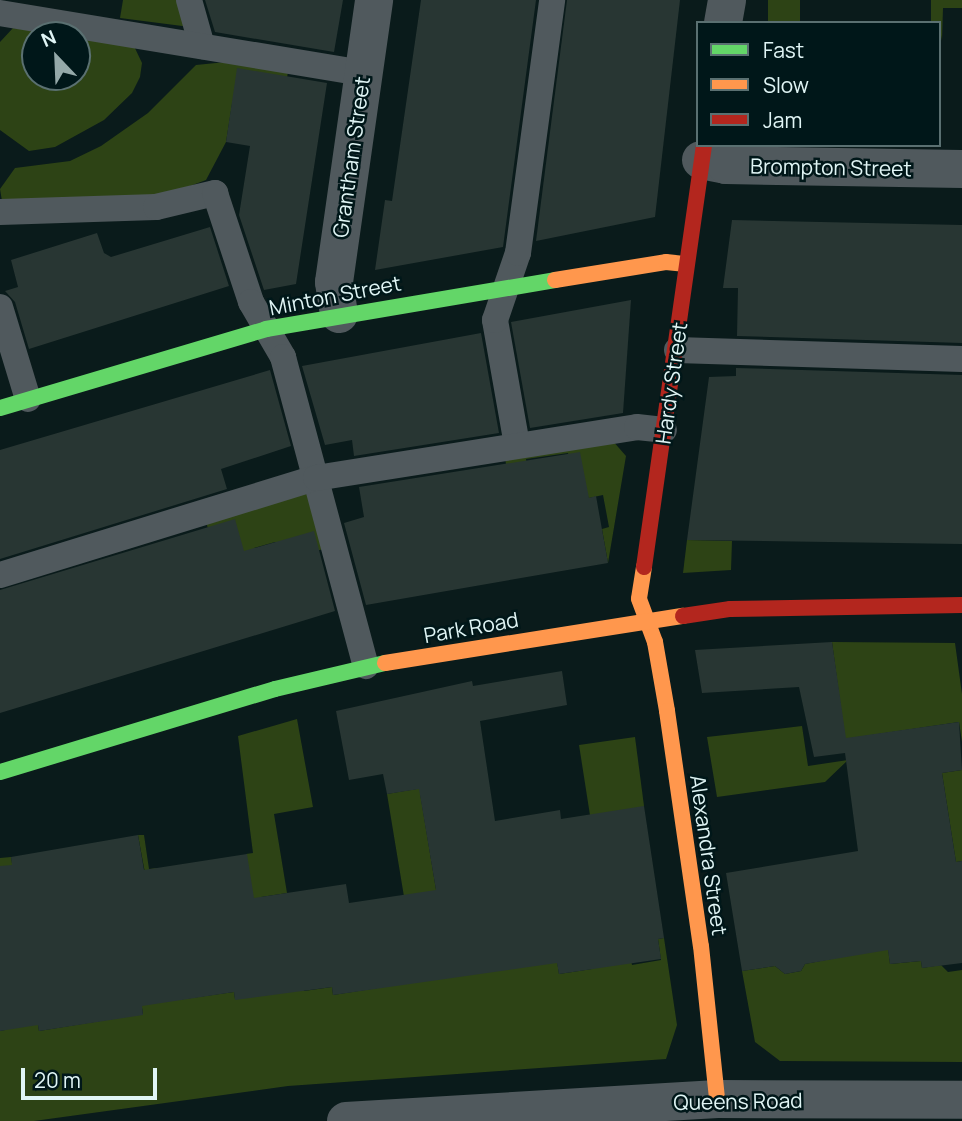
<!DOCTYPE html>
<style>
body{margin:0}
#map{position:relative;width:962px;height:1121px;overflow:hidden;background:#0a1b1b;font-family:Manrope,sans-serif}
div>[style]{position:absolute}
.green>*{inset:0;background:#2d4315;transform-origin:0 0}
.building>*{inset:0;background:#283633}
.lane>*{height:26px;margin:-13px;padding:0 13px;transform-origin:13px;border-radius:13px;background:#50595d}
.street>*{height:38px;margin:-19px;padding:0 19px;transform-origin:19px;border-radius:19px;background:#50595d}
.fast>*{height:16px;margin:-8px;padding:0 8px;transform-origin:8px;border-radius:8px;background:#63d668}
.slow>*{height:16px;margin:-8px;padding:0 8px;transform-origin:8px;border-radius:8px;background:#ff974d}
.jam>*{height:16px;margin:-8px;padding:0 8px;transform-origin:8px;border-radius:8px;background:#b3261e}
span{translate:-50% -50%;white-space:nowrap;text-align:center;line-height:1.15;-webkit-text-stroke:5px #001719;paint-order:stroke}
.street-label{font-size:21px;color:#e0f5f5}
.legend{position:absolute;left:696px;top:21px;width:245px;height:126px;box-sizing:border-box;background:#001719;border:2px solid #5a7071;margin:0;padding:9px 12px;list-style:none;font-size:21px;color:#e0f5f5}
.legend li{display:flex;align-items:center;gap:14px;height:35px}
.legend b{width:35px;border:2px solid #5a7071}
.north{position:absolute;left:21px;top:21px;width:70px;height:70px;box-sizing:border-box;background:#001719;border:2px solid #5a7071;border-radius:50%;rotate:337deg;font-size:19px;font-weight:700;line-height:28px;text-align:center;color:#e0f5f5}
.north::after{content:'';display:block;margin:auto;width:24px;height:32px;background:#95a9a9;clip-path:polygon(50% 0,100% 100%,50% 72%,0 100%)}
.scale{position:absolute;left:21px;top:1068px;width:136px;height:32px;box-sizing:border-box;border:4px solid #e0f5f5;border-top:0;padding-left:9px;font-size:21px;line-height:24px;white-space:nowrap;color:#e0f5f5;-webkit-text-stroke:5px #001719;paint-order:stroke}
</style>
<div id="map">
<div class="green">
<div style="clip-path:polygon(123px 0,181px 0,190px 27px,120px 18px)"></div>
<div style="left:768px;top:0;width:32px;height:23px"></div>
<div style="clip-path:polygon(931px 0,962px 0,962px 8px,943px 8px,942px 41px,939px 23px,931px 23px)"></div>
<div style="clip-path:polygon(13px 28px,64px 35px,35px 35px,35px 77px,77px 77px,77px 37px,133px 44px,142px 63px,140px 77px,132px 93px,104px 120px,55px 147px,29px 151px,0 130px,0 42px)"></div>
<div style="clip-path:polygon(236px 61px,288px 71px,285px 93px,232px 104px,226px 142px,206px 180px,155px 199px,2px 201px,0 189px,15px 168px,70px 161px,101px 146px,148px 113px,196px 65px)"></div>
<div style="clip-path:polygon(612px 440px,626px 456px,608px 563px,602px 529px,609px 527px,603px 495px,589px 498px,571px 469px,568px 453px,526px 459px,533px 503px,513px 507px,505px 458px)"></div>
<div style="clip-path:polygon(311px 492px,325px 548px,312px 553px,275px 542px,254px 548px,259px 565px,209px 532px,206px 522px)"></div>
<div style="clip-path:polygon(687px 540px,732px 541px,731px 570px,683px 573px)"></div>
<div style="clip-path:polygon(832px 642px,955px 643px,962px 694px,962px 742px,959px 722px,851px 738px,848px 760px,825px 782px,717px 797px,707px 737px,802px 726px,808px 766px,848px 760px)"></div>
<div style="clip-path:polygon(297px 719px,313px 807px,274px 814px,287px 893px,261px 897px,304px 991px,332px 987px,333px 995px,384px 987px,415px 963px,387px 794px,452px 783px,420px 793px,439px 908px,557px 961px,559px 974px,592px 969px,629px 951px,632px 965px,661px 960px,658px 939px,664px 938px,677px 1025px,666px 1059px,288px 1086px,34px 1121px,0 1121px,0 1031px,5px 1030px,0 1003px,0 858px,11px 857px,39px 1031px,143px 1014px,123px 887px,147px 884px,138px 835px,144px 835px,149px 869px,157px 868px,177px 1000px,234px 992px,235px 999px,267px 995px,246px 854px,253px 853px,238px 736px)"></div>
<div style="clip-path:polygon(635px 737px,644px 806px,597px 860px,579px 745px)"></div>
<div style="clip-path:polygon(962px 770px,962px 861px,956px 862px,942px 773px)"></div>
<div style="clip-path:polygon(888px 948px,890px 964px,921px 961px,922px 968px,941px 965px,948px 972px,962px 970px,962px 1062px,780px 1061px,755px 1042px,742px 971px,775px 966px,785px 974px,801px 971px,805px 964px)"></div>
</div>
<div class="building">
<div style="clip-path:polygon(205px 0,343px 0,334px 52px,215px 32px)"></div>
<div style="clip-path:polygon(421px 0,536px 0,503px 247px,375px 270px,385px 200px,392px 201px)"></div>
<div style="clip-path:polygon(567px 0,680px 0,655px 217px,536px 241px)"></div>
<div style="clip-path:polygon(237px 68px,327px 83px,296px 284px,264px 290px,239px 215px,250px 146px,226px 142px)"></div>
<div style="clip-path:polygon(732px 220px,962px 225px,962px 343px,737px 336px,738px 288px,723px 288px)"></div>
<div style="clip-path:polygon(210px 227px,229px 286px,29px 349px,15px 302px,5px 291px,18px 287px,11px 260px,97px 233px,104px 253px,111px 257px)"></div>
<div style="clip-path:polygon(631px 300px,623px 413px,530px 428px,511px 322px)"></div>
<div style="clip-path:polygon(481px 333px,499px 433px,354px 456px,352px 440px,325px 445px,302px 366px)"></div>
<div style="clip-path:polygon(736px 368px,962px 375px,962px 544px,687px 540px,709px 377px,736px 376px)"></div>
<div style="clip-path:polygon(270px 370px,291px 446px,221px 469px,227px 489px,0 559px,0 450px)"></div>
<div style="clip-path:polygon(580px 452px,589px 498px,596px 496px,608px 563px,366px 605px,344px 523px,364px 517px,359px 487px)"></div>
<div style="clip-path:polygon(235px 519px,244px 551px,314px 531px,335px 611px,0 713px,0 590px)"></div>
<div style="clip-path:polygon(832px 642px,846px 738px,959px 722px,962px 770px,942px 773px,956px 862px,962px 861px,962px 963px,922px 968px,921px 961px,890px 964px,888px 950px,805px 964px,801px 971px,785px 974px,775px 966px,742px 971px,726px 873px,858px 851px,845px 753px,814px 757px,799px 687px,702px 693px,695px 650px)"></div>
<div style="clip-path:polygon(562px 671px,567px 705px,480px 721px,495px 821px,560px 810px,561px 819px,644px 806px,664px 938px,658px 939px,661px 959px,559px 974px,557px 963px,333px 995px,332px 987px,235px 1000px,234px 992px,142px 1006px,143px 1015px,39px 1031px,38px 1025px,0 1031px,0 866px,12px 865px,11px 857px,138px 835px,144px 870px,247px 854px,254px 898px,346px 884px,349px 903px,436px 890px,419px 789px,387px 794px,383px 774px,349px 780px,336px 711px,472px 681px,473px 686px)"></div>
</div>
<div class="lane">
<div style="left:189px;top:0;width:48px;rotate:74.2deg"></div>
<div style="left:0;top:13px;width:368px;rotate:9.4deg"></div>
<div style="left:0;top:212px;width:156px;rotate:-1.8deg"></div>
<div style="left:156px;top:207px;width:61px;rotate:-13.3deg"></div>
<div style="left:215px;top:193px;width:115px;rotate:71.7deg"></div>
<div style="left:251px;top:302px;width:64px;rotate:59.8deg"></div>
<div style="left:283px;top:357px;width:320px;rotate:75deg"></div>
<div style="left:0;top:307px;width:96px;rotate:73.1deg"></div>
<div style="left:677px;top:350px;width:285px;rotate:1.8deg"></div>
<div style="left:517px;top:445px;width:127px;rotate:-100deg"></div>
<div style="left:495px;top:320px;width:71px;rotate:-71.1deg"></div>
<div style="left:518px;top:253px;width:255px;rotate:-82.3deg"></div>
<div style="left:0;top:575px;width:331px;rotate:-17.1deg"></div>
<div style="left:316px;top:478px;width:325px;rotate:-9deg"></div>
<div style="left:637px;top:427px;width:27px;rotate:6deg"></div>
</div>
<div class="street">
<div style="left:723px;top:23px;width:23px;rotate:-80deg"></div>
<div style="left:701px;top:160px;width:25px;rotate:11deg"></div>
<div style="left:726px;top:165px;width:236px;rotate:1deg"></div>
<div style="left:339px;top:314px;width:32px;rotate:-99deg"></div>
<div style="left:334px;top:282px;width:285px;rotate:-81.9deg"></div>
<div style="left:346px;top:1121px;width:372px;rotate:-3.4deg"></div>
<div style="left:717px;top:1099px;width:245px;rotate:0.2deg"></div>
</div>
<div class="fast">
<div style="left:0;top:408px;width:277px;rotate:-16.5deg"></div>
<div style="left:266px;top:329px;width:293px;rotate:-9.6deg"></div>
<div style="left:0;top:772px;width:287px;rotate:-16.8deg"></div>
<div style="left:275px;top:689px;width:113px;rotate:-13.3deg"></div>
</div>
<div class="slow">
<div style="left:555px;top:280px;width:112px;rotate:-9.2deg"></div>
<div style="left:666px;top:262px;width:20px;rotate:6deg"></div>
<div style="left:644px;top:567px;width:32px;rotate:99deg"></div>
<div style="left:639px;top:599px;width:46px;rotate:69.6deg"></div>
<div style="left:655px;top:642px;width:70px;rotate:80.1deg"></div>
<div style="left:667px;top:711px;width:237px;rotate:81.8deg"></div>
<div style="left:701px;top:946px;width:154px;rotate:84deg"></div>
<div style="left:385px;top:663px;width:302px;rotate:-9deg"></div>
</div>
<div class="jam">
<div style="left:644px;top:567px;width:426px;rotate:-81.9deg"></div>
<div style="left:683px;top:616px;width:48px;rotate:-8.5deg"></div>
<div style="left:730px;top:609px;width:232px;rotate:-1deg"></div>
</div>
<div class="street-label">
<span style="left:351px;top:157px;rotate:-82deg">Grantham Street</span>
<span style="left:831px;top:167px;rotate:1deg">Brompton Street</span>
<span style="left:335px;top:295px;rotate:-11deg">Minton Street</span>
<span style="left:671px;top:383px;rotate:-82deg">Hardy Street</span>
<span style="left:471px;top:627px;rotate:-10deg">Park Road</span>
<span style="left:709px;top:855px;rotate:82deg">Alexandra Street</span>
<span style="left:738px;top:1101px;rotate:-1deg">Queens Road</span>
</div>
<ul class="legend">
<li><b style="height:9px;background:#63d668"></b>Fast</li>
<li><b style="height:9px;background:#ff974d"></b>Slow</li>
<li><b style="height:9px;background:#b3261e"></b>Jam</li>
</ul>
<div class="north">N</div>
<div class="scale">20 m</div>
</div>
